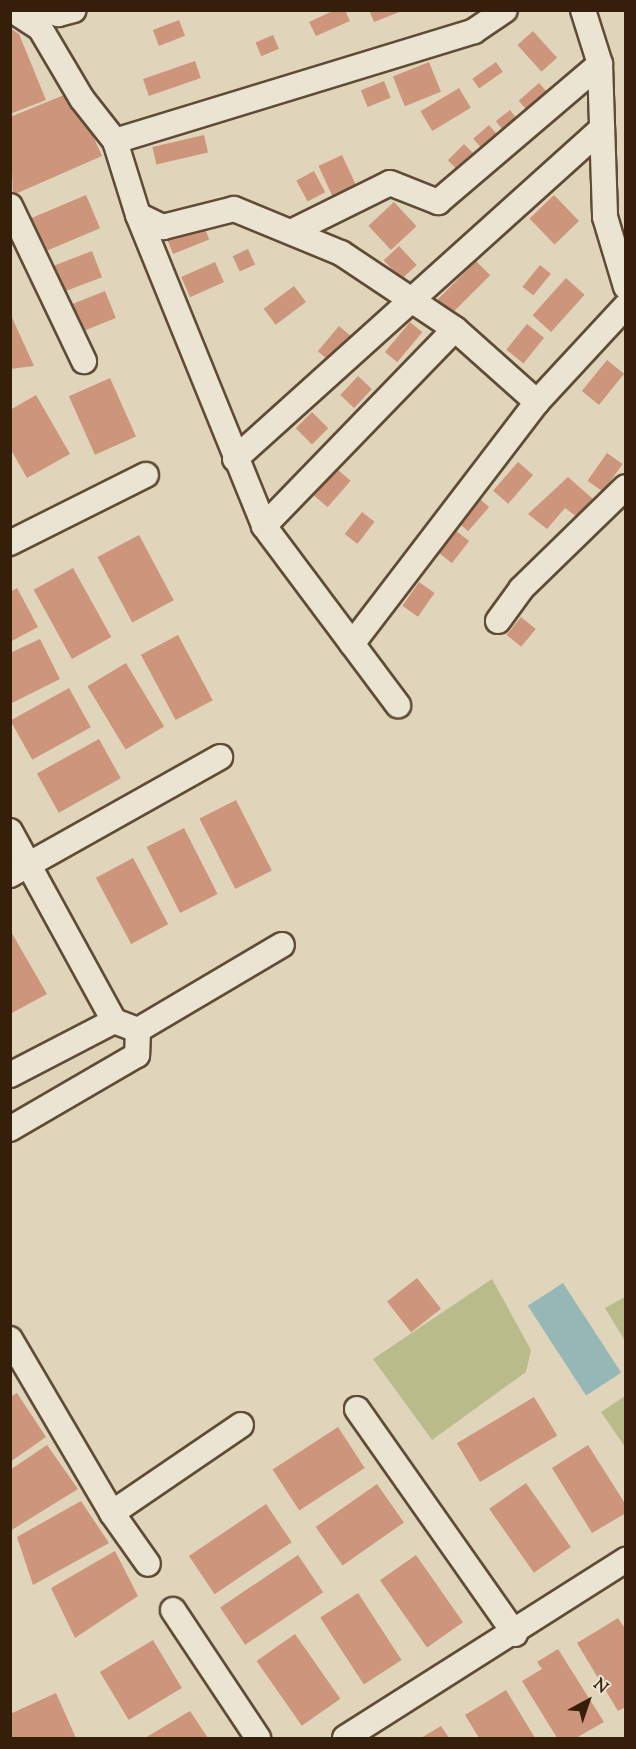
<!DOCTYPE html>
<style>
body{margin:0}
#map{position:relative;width:636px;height:1749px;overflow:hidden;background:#e0d5bb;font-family:"Sorts Mill Goudy",serif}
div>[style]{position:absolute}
.green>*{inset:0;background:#babb8b}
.water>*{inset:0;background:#95b8b7;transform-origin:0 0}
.building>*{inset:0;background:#cd967c;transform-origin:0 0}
.roads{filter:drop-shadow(2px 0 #604c36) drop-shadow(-2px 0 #604c36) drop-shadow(0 2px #604c36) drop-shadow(0 -2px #604c36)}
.street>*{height:24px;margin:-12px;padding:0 12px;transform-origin:12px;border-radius:12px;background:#ebe4d3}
span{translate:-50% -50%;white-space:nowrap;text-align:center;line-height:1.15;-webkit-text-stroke:4.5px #ebe4d3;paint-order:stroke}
.frame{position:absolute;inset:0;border:12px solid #361f0a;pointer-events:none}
.north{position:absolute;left:558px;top:1671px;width:60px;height:60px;-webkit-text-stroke:4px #ebe4d3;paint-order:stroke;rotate:40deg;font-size:16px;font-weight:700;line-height:24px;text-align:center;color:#361f0a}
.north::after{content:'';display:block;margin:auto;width:21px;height:27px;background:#361f0a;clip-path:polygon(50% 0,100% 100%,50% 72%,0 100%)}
</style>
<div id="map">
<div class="green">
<div style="clip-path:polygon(492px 1279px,531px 1350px,526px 1372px,432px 1440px,373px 1359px)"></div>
<div style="clip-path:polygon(625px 1297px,625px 1341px,605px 1308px)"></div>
<div style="clip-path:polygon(625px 1396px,625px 1447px,601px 1412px)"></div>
</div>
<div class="water">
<div style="left:563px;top:1283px;width:107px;height:42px;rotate:57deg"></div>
</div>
<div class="building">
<div style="clip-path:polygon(335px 10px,345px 10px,350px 21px,316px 36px,309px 22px)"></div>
<div style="clip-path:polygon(369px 10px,402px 10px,402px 11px,374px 22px)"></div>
<div style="left:179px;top:20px;width:17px;height:28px;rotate:69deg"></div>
<div style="clip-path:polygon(10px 28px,19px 34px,46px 100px,10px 114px)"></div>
<div style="left:533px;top:31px;width:36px;height:21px;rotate:48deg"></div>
<div style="left:273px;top:35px;width:15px;height:19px;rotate:67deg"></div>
<div style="left:195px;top:61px;width:18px;height:55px;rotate:71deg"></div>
<div style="left:429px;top:62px;width:32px;height:39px;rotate:68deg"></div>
<div style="left:496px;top:62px;width:12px;height:29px;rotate:55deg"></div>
<div style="left:384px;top:81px;width:18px;height:25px;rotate:68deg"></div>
<div style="left:539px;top:83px;width:18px;height:27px;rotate:49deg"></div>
<div style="left:459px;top:88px;width:23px;height:45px;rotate:59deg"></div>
<div style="clip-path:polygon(64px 95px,79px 104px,102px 156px,13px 195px,10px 117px)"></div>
<div style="left:510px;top:110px;width:18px;height:18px;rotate:52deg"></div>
<div style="left:489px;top:125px;width:18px;height:21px;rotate:49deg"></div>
<div style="left:204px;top:135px;width:18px;height:53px;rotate:77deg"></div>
<div style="left:464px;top:144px;width:18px;height:23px;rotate:45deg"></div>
<div style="left:342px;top:155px;width:33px;height:26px;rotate:65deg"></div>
<div style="left:314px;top:171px;width:24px;height:20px;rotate:62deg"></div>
<div style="left:86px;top:195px;width:36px;height:63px;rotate:67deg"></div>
<div style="left:554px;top:195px;width:36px;height:34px;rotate:46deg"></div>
<div style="left:394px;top:202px;width:33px;height:35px;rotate:47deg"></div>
<div style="left:201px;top:219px;width:22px;height:39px;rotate:68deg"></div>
<div style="left:399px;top:246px;width:26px;height:21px;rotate:47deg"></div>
<div style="left:248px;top:249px;width:17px;height:17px;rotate:65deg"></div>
<div style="left:92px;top:251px;width:28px;height:48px;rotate:69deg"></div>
<div style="left:476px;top:261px;width:20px;height:55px;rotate:45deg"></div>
<div style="left:215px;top:262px;width:22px;height:37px;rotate:66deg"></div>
<div style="left:540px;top:265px;width:14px;height:28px;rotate:39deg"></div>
<div style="left:566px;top:278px;width:25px;height:50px;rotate:42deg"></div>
<div style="left:294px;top:286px;width:20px;height:38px;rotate:53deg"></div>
<div style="left:105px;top:291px;width:29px;height:45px;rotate:68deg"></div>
<div style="clip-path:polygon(10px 313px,34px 366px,10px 369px)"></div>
<div style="left:410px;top:322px;width:16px;height:39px;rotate:40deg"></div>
<div style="left:527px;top:324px;width:22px;height:33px;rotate:39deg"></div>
<div style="left:339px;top:326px;width:17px;height:33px;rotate:40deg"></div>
<div style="left:607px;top:360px;width:22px;height:40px;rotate:39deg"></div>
<div style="left:358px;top:376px;width:19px;height:26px;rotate:43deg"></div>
<div style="left:110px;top:378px;width:64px;height:45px;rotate:66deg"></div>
<div style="clip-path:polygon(36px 395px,70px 454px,27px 478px,10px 448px,10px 410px)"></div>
<div style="left:312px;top:412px;width:23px;height:23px;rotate:45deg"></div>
<div style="left:607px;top:453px;width:19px;height:34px;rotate:35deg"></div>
<div style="left:518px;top:462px;width:20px;height:38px;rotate:41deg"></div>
<div style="left:337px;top:469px;width:18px;height:35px;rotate:41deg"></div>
<div style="clip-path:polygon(568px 477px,593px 499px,577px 517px,565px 508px,547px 529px,528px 514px)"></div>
<div style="left:474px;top:494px;width:20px;height:32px;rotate:41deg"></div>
<div style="left:362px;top:512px;width:16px;height:28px;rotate:38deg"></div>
<div style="left:455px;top:530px;width:18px;height:28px;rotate:38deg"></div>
<div style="left:139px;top:535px;width:74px;height:47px;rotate:62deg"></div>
<div style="left:73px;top:568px;width:79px;height:45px;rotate:61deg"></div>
<div style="left:419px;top:582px;width:19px;height:29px;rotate:35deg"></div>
<div style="clip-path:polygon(17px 588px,38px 627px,10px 642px,10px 592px)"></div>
<div style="left:521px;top:617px;width:19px;height:23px;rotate:39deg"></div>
<div style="left:178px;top:635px;width:74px;height:42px;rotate:62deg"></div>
<div style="clip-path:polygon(40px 639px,60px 679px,10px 704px,10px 653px)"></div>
<div style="left:126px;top:663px;width:74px;height:45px;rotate:59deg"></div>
<div style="left:69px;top:688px;width:45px;height:67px;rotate:61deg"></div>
<div style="left:99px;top:739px;width:45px;height:71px;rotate:61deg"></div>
<div style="left:236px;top:800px;width:79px;height:41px;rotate:63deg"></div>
<div style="left:184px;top:828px;width:74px;height:42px;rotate:63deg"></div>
<div style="left:133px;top:858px;width:75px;height:42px;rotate:62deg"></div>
<div style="clip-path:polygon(10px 930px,47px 994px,10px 1014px)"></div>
<div style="left:417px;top:1278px;width:39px;height:38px;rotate:52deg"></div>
<div style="clip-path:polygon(17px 1393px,46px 1437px,10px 1462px,10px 1397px)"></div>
<div style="left:534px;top:1397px;width:45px;height:90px;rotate:59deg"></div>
<div style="left:338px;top:1427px;width:49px;height:78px;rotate:57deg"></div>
<div style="clip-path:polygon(47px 1445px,78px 1489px,10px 1531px,10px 1470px)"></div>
<div style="clip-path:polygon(588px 1445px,626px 1505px,626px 1513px,592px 1533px,552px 1468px)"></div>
<div style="left:526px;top:1483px;width:78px;height:45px;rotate:55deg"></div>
<div style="left:377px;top:1484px;width:47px;height:75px;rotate:55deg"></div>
<div style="clip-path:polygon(81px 1501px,109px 1543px,33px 1585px,17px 1537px)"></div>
<div style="left:266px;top:1504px;width:46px;height:93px;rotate:56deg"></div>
<div style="clip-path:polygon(115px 1551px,138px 1596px,75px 1638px,51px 1588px)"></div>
<div style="left:298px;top:1555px;width:45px;height:94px;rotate:56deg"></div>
<div style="left:416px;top:1555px;width:82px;height:44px;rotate:55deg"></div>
<div style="left:358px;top:1593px;width:80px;height:45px;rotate:57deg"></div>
<div style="clip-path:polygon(618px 1618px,626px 1630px,626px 1707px,618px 1711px,577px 1643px)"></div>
<div style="left:295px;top:1634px;width:79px;height:47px;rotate:55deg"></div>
<div style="left:153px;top:1640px;width:56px;height:62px;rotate:59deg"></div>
<div style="clip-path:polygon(558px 1649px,604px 1722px,576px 1738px,557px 1738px,522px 1681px,542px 1669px,537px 1662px)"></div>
<div style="clip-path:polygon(506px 1690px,535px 1738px,479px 1738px,465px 1715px)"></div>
<div style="clip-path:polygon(56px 1693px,76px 1738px,10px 1738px,10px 1714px)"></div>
<div style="clip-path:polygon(190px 1711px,208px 1738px,145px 1738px)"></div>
<div style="clip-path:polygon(441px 1726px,449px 1738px,421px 1738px)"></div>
</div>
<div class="roads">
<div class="street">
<div style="left:12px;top:10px;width:33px;rotate:33deg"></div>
<div style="left:40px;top:28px;width:82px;rotate:59.4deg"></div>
<div style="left:82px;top:99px;width:53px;rotate:51.8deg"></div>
<div style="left:115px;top:141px;width:77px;rotate:72.7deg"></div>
<div style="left:138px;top:215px;width:336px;rotate:67.9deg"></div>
<div style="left:264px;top:526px;width:224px;rotate:53.2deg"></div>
<div style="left:48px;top:10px;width:11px;rotate:22deg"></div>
<div style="left:58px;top:14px;width:16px;rotate:-14deg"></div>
<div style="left:583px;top:10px;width:57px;rotate:72.5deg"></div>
<div style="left:600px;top:64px;width:153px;rotate:88.1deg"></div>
<div style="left:605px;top:217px;width:73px;rotate:73.3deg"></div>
<div style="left:115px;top:141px;width:375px;rotate:-17deg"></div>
<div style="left:474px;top:31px;width:37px;rotate:-34deg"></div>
<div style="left:10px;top:206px;width:172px;rotate:64.5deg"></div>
<div style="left:138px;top:215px;width:28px;rotate:26deg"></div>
<div style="left:163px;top:227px;width:73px;rotate:-14.2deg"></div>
<div style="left:234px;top:209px;width:116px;rotate:22.4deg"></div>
<div style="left:341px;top:253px;width:137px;rotate:33.7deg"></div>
<div style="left:455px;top:329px;width:110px;rotate:41.7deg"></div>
<div style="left:537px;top:402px;width:131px;rotate:-47.2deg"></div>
<div style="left:291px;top:232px;width:110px;rotate:-26.3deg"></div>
<div style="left:390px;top:183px;width:52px;rotate:21.6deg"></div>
<div style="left:438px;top:202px;width:213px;rotate:-40.4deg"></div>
<div style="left:235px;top:459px;width:494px;rotate:-42deg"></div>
<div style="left:264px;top:526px;width:274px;rotate:-45.9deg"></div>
<div style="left:10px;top:543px;width:152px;rotate:-26.6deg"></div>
<div style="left:498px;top:621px;width:39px;rotate:-54deg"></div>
<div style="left:521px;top:589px;width:146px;rotate:-44.2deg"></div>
<div style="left:352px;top:644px;width:305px;rotate:-52.6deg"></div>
<div style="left:10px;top:831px;width:217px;rotate:61.3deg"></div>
<div style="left:114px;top:1021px;width:26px;rotate:21deg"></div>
<div style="left:138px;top:1030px;width:25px;rotate:92deg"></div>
<div style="left:137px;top:1055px;width:147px;rotate:149.8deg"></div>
<div style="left:10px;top:875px;width:241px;rotate:-29.3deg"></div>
<div style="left:138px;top:1030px;width:167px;rotate:-30.6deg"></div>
<div style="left:10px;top:1075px;width:117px;rotate:-27.4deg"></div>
<div style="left:10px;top:1339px;width:202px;rotate:59.6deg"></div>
<div style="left:112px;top:1513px;width:62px;rotate:54.8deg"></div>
<div style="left:357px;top:1409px;width:275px;rotate:54.9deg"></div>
<div style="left:112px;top:1513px;width:156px;rotate:-34.3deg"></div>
<div style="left:173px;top:1610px;width:154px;rotate:56.4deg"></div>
<div style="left:345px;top:1738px;width:333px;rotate:-32.4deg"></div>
</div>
</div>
<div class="frame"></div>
<div class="north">N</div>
</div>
